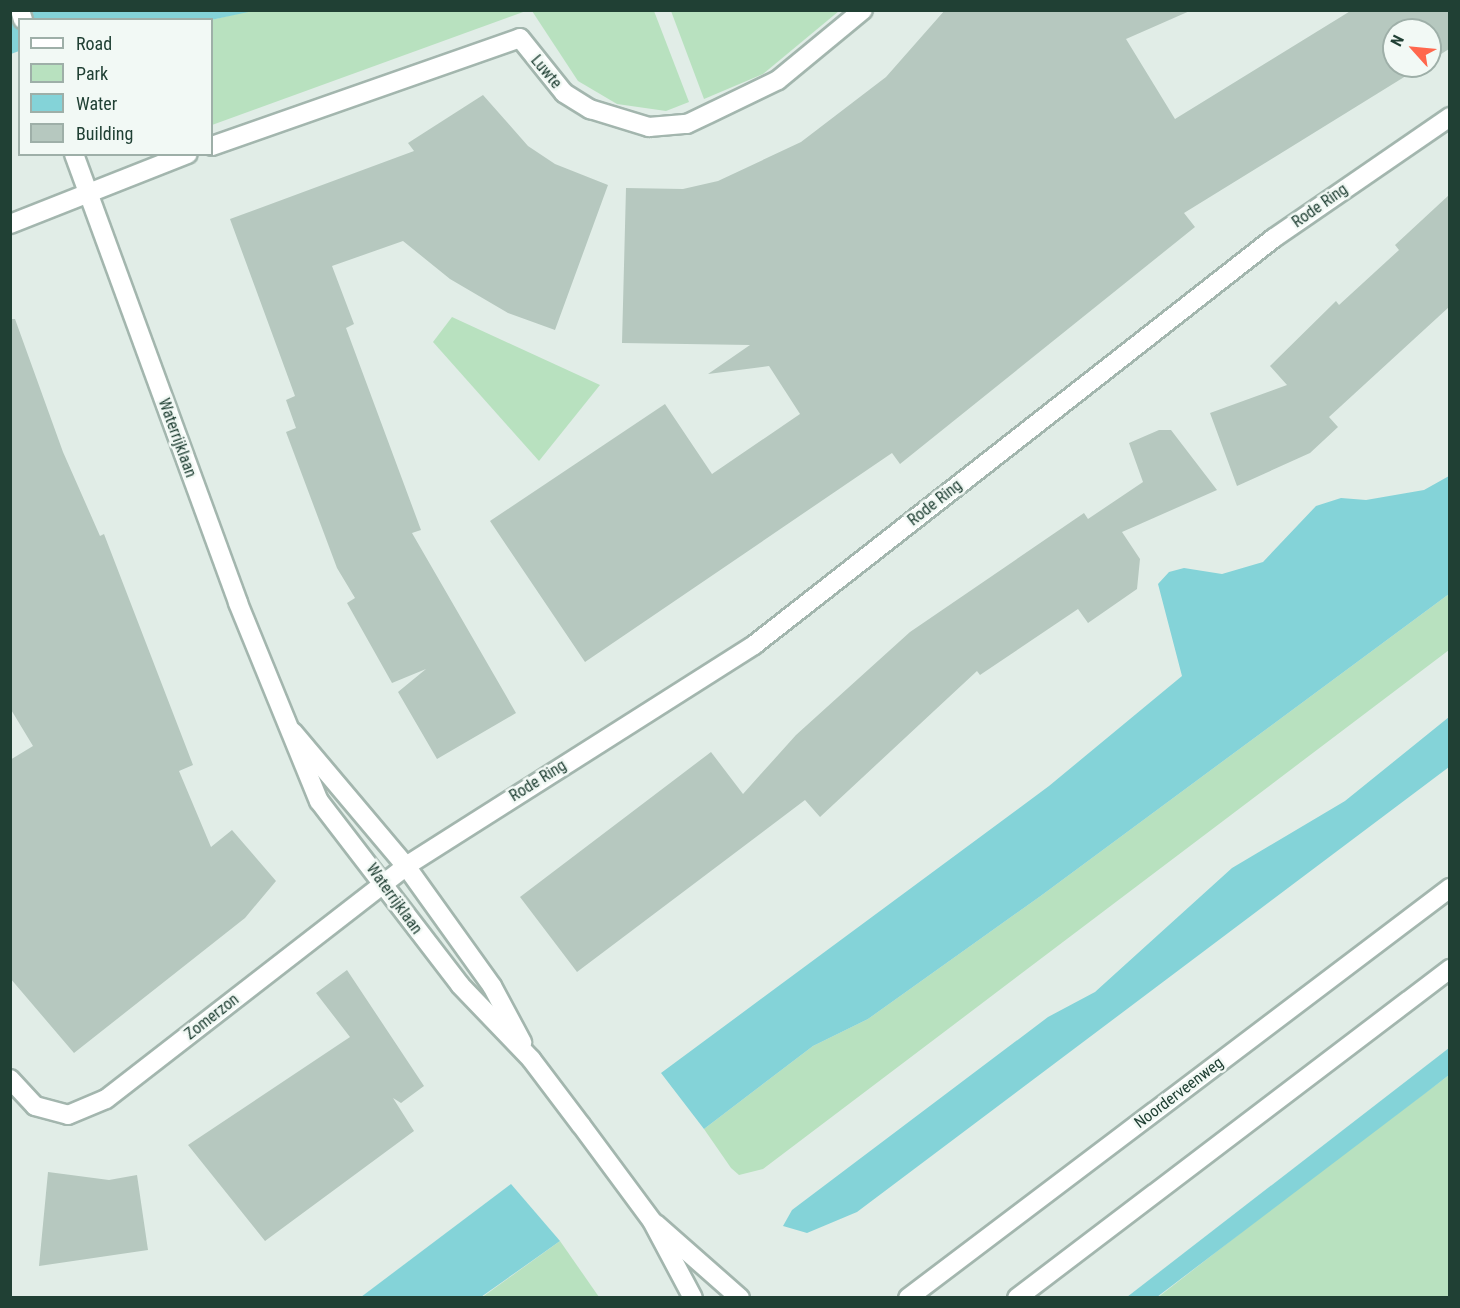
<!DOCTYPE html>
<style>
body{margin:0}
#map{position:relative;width:1460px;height:1308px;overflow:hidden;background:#e1ede7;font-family:"Roboto Condensed",sans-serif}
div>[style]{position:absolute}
.green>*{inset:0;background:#b8e1bf}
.water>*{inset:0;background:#84d3d8}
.building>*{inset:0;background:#b6c8bf}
.roads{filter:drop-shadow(2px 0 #a3b6ae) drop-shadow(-2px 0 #a3b6ae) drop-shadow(0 2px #a3b6ae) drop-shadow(0 -2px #a3b6ae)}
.minor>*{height:18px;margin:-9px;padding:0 9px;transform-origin:9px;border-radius:9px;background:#fff}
.tertiary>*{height:18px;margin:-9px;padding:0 9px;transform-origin:9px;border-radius:9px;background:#fff}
span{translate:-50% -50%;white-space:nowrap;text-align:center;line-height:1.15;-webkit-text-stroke:5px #f2f9f5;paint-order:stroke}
.street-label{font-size:16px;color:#204034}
.frame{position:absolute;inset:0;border:12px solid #204034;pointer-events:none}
.legend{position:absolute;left:18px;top:18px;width:195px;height:138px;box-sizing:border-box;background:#f2f9f5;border:2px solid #9eafa8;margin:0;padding:8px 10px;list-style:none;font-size:18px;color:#204034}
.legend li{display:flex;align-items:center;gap:12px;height:30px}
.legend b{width:30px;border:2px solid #9eafa8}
.north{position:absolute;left:1382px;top:18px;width:60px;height:60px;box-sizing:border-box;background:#f2f9f5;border:2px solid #9eafa8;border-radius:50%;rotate:297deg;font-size:16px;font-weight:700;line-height:24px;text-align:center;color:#204034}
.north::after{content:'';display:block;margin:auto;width:21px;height:27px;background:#ff674d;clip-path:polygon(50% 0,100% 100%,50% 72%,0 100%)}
</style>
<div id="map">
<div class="green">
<div style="clip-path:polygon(253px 10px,526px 11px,212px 125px,211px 20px)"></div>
<div style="clip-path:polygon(532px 11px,654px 11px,689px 102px,666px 111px,617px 104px,578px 81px)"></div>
<div style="clip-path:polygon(671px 11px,671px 10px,839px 11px,763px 74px,704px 99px)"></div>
<div style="clip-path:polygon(452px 317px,600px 385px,539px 461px,433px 342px)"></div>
<div style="clip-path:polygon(1449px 594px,1449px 650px,763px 1169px,739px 1175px,731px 1168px,704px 1129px,813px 1046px,868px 1019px,1042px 895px)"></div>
<div style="clip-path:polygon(1449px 1075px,1449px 1297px,1157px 1298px,1301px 1186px)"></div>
<div style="clip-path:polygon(560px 1241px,599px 1297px,481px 1298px)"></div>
</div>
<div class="water">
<div style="clip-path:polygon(11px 11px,253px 11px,211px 20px,20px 20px,19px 51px,11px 54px)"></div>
<div style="clip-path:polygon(1449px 476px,1449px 594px,1042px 895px,868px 1019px,813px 1046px,704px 1129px,661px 1073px,1049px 786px,1182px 676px,1158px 584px,1169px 572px,1184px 568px,1222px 574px,1263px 562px,1316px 506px,1341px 498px,1366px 500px,1424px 490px)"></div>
<div style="clip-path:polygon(1449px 717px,1449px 767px,857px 1212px,807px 1233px,783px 1226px,792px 1210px,1048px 1017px,1095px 992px,1232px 868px,1345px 801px)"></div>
<div style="clip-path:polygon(1449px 1048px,1449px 1075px,1427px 1092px,1157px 1297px,1127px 1297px)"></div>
<div style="clip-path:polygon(511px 1184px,560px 1241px,481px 1297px,361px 1297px)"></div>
</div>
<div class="building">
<div style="clip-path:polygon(945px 10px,1192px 10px,1126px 39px,1175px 119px,1352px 10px,1449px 10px,1449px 49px,1430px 61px,1430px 30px,1394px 30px,1394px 66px,1422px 66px,1184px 213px,1195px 227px,900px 464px,892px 453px,585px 662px,490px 521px,665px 404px,712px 474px,800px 414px,769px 366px,708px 374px,750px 345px,622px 343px,626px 188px,683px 189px,718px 181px,801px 142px,886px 77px)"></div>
<div style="clip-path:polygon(483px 95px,528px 146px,555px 164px,608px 185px,555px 330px,508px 313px,450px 279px,403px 241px,332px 266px,354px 324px,346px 328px,421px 530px,412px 533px,516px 713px,437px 759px,398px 692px,426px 669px,392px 683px,347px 603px,355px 598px,337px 568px,286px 432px,296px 428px,286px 400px,295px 396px,230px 219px,414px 151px,408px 143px)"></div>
<div style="clip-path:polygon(1449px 195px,1449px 307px,1329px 417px,1338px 427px,1310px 453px,1237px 486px,1210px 413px,1287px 385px,1270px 366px,1336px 301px,1339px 305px,1399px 250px,1395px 245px)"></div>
<div style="clip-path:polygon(10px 319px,15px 319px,63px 452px,100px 536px,104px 534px,193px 765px,179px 771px,211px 847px,232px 830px,276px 881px,245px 918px,74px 1053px,10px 978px,10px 760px,33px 746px,10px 708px)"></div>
<div style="clip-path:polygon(1159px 430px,1171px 430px,1217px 490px,1122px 532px,1140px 559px,1137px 589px,1088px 623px,1078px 609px,980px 675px,977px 671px,820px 817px,805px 800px,577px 972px,520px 897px,711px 752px,743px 794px,796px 735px,910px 632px,1084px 513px,1088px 519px,1143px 482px,1129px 443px)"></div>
<div style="clip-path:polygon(347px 970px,424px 1086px,401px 1103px,393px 1098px,414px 1131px,265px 1241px,188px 1145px,350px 1037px,316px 993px)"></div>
<div style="clip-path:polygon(48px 1172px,109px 1180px,137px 1175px,148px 1250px,39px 1266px)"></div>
</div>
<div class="roads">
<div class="minor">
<div style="left:20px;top:10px;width:10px;rotate:73deg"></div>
<div style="left:212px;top:146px;width:326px;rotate:-19.3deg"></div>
<div style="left:520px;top:38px;width:70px;rotate:51.3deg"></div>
<div style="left:564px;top:93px;width:31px;rotate:32deg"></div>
<div style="left:590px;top:109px;width:62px;rotate:17deg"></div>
<div style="left:649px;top:127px;width:38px;rotate:-5deg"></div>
<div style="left:687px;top:124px;width:101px;rotate:-25.8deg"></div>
<div style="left:778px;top:80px;width:110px;rotate:-39.5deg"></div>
<div style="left:74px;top:154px;width:478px;rotate:69.9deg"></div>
<div style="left:238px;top:603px;width:214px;rotate:67.8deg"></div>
<div style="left:319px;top:801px;width:232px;rotate:52.5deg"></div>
<div style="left:460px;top:985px;width:103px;rotate:46.2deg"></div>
<div style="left:531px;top:1059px;width:83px;rotate:52.9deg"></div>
<div style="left:581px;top:1125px;width:119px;rotate:53.5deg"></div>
<div style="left:652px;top:1221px;width:87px;rotate:62deg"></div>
<div style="left:10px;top:224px;width:191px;rotate:-21.5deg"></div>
<div style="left:293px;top:732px;width:175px;rotate:49.9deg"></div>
<div style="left:406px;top:866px;width:148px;rotate:54.4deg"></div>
<div style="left:492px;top:986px;width:64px;rotate:61.8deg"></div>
<div style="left:10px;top:1079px;width:37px;rotate:47deg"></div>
<div style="left:35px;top:1106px;width:34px;rotate:15deg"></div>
<div style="left:68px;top:1115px;width:41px;rotate:-22.8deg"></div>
<div style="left:106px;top:1099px;width:380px;rotate:-37.8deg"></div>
<div style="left:406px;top:866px;width:412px;rotate:-32.4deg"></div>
<div style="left:754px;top:645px;width:660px;rotate:-38.05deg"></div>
<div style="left:1274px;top:238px;width:214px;rotate:-34.5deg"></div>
<div style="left:656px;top:1224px;width:112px;rotate:41.4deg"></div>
</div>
<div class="tertiary">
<div style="left:908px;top:1298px;width:680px;rotate:-37.11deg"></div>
<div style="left:1017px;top:1298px;width:544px;rotate:-37.23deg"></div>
</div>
</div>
<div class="street-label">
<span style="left:546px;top:72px;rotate:50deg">Luwte</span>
<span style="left:1320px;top:206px;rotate:-35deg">Rode Ring</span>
<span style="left:177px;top:438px;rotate:70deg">Waterrijklaan</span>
<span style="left:935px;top:503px;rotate:-38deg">Rode Ring</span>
<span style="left:538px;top:781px;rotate:-32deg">Rode Ring</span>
<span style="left:394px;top:899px;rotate:54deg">Waterrijklaan</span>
<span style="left:212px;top:1017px;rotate:-38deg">Zomerzon</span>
<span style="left:1179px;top:1093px;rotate:-37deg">Noorderveenweg</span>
</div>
<div class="frame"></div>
<ul class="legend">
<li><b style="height:8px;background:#fff"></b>Road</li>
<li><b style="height:16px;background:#b8e1bf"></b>Park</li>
<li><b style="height:16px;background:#84d3d8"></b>Water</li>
<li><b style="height:16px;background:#b6c8bf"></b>Building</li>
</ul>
<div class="north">N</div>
</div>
